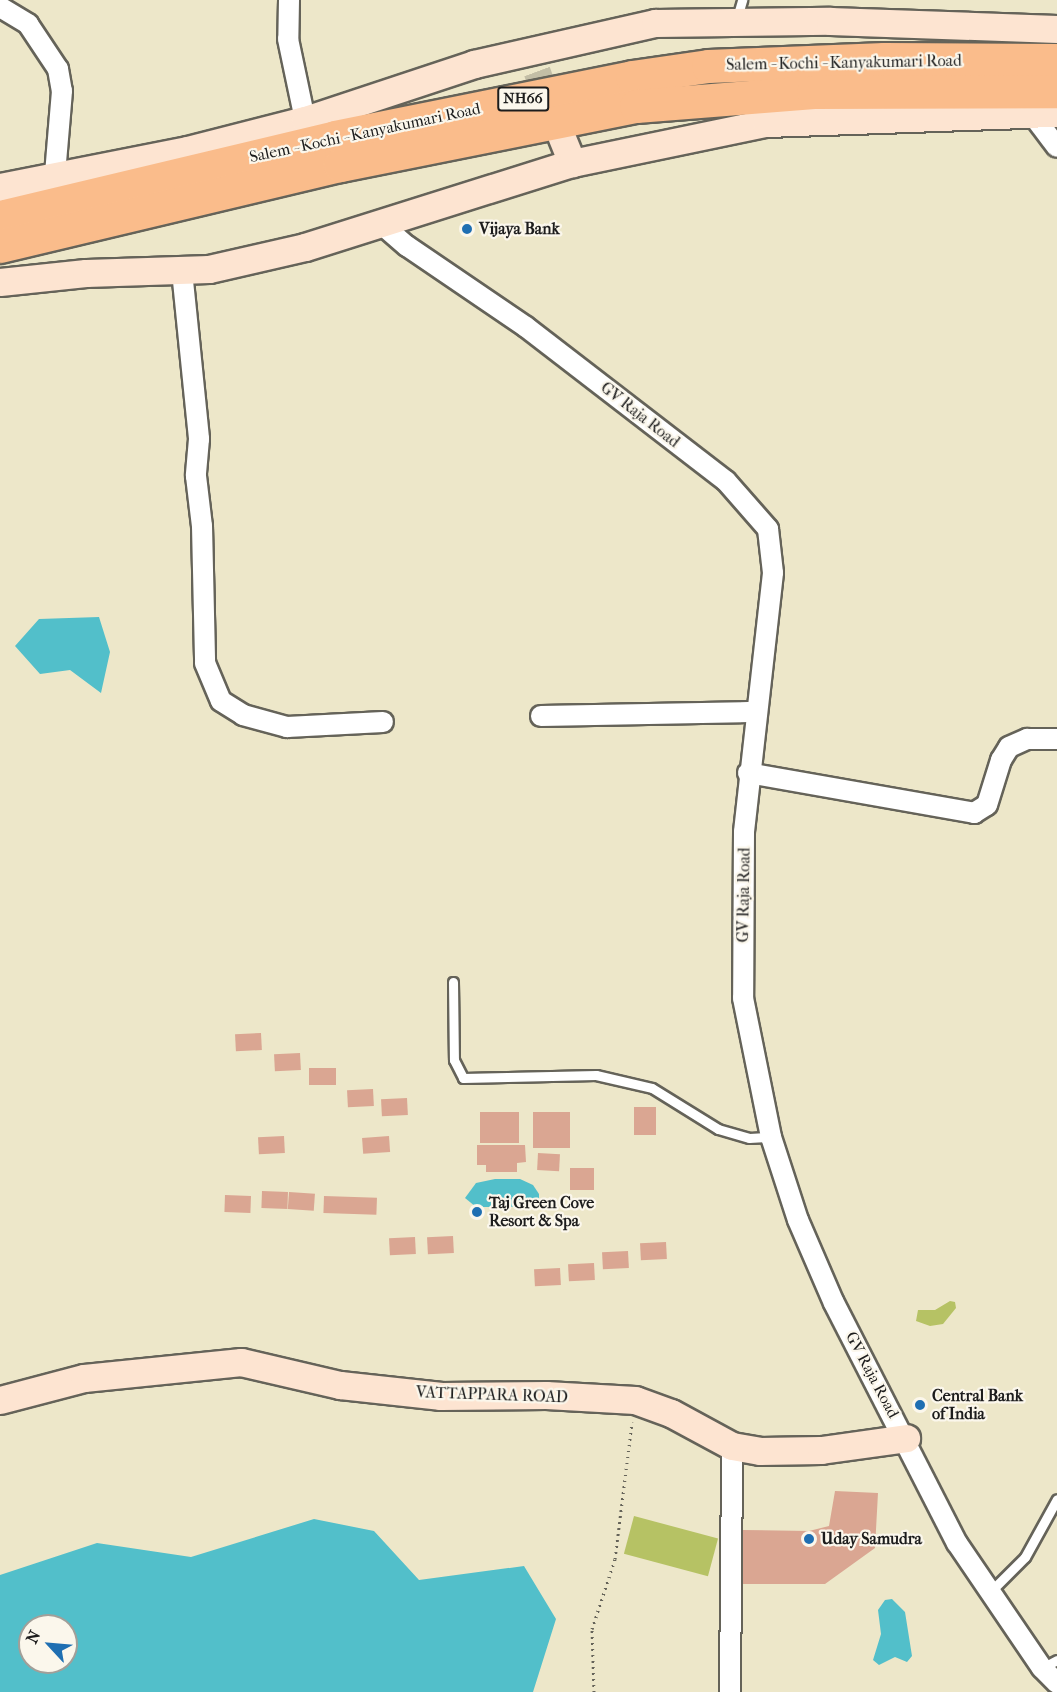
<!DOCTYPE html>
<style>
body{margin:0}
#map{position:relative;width:1057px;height:1692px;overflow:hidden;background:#ede7c9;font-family:"IM FELL French Canon",serif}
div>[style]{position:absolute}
.green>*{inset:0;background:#b6c264;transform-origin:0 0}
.water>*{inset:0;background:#52bfca}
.building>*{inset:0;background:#daa692;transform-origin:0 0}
.secondary-tunnel>*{height:27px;margin-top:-13.5px;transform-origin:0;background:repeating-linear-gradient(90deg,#c3bea6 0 27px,transparent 0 41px)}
.path>*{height:3px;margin-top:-1.5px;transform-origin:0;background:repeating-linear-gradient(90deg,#656359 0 1.5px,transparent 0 6px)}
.roads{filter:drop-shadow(2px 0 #656359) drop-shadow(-2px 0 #656359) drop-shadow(0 2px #656359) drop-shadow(0 -2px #656359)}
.lane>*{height:9px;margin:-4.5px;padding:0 4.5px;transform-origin:4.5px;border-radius:4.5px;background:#fff}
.street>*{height:20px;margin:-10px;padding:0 10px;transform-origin:10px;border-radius:10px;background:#fff}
.secondary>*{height:27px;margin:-13.5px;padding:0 13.5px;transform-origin:13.5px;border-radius:13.5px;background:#fde4d1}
.highway>*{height:33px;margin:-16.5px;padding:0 16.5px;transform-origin:16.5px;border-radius:16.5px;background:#fabc8b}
.dots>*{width:16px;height:16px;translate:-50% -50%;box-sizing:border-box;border:3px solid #fbf7ec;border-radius:50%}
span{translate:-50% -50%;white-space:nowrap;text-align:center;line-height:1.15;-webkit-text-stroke:4.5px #fbf7ec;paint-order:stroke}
.shield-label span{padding:2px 4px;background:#fbf7ec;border:2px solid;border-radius:4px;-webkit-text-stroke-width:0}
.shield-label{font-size:15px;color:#1c1c1c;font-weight:700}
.street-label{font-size:16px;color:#1c1c1c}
.poi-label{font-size:16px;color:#1c1c1c;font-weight:700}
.left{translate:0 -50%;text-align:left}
.north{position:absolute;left:18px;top:1614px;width:60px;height:60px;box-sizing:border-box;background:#fbf7ec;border:2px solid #a29f99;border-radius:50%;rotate:296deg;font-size:16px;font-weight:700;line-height:24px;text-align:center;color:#1c1c1c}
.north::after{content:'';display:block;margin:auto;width:21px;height:27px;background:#1f6fb2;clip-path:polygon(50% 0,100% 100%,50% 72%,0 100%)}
</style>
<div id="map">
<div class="green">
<div style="clip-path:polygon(950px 1301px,955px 1302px,956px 1308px,943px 1324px,930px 1326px,916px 1321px,918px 1310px,935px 1310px)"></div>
<div style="left:634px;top:1516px;width:87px;height:39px;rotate:15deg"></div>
</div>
<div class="water">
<div style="clip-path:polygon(99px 617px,110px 652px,101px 693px,70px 670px,40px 674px,15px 646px,39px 619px)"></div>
<div style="clip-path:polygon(495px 1179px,520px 1179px,533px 1185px,539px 1194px,539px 1207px,476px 1207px,465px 1198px,476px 1183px)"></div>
<div style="clip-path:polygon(evenodd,314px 1519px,374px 1531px,419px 1580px,524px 1566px,556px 1619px,533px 1692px,0 1692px,0 1575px,97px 1543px,191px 1557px,314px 1519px,30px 1626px,66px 1626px,66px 1662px,30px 1662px,30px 1626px)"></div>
<div style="clip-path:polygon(892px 1599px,905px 1612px,912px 1656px,907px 1662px,895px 1657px,879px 1665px,873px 1660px,881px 1634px,878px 1610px,885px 1600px)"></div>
</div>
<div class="building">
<div style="left:261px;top:1033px;width:17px;height:26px;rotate:87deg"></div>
<div style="left:300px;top:1053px;width:17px;height:26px;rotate:87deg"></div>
<div style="left:336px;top:1068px;width:17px;height:27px;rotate:90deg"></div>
<div style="left:373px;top:1089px;width:17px;height:26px;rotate:87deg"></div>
<div style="left:407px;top:1098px;width:17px;height:26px;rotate:87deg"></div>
<div style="left:656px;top:1107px;width:28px;height:22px;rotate:90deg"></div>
<div style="left:480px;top:1112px;width:39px;height:31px"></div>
<div style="left:533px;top:1112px;width:37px;height:36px"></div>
<div style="left:284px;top:1136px;width:17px;height:26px;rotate:87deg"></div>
<div style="left:389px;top:1136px;width:16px;height:27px;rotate:86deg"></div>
<div style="clip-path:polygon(477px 1145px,525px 1145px,526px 1162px,517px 1163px,517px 1172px,486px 1172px,486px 1165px,477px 1165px)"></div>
<div style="left:538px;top:1153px;width:22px;height:17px;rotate:3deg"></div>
<div style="left:594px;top:1168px;width:22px;height:24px;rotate:90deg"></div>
<div style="left:262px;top:1191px;width:26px;height:17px;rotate:2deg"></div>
<div style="left:289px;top:1192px;width:26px;height:17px;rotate:4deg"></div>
<div style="left:225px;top:1195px;width:26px;height:17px;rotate:2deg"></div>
<div style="left:324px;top:1196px;width:53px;height:17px;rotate:2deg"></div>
<div style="left:453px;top:1236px;width:17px;height:26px;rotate:87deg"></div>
<div style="left:415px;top:1237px;width:17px;height:26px;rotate:87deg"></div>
<div style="left:666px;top:1242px;width:17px;height:26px;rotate:87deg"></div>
<div style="left:628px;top:1251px;width:17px;height:26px;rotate:87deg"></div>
<div style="left:594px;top:1263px;width:17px;height:26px;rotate:87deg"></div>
<div style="left:560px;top:1268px;width:17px;height:26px;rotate:87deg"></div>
<div style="clip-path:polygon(835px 1491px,878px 1493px,875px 1548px,825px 1584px,742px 1584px,742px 1530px,809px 1531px,829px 1526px)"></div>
</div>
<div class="secondary-tunnel">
<div style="left:537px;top:71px;width:44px;rotate:69.9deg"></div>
</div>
<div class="path">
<div style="left:594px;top:1692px;width:63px;rotate:-91.8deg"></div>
<div style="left:592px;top:1629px;width:74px;rotate:-71.8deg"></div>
<div style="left:615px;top:1559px;width:138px;rotate:-82.9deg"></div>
</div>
<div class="roads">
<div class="lane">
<div style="left:737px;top:18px;width:19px;rotate:-74deg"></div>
<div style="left:453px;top:982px;width:78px;rotate:89.3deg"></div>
<div style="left:454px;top:1060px;width:20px;rotate:63deg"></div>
<div style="left:463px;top:1078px;width:133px;rotate:-1.3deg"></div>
<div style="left:596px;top:1075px;width:57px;rotate:13.1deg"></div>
<div style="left:652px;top:1088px;width:78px;rotate:31.8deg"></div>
<div style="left:718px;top:1129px;width:32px;rotate:16deg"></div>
<div style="left:749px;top:1138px;width:22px;rotate:-3deg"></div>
<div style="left:990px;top:1592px;width:49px;rotate:-45deg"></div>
<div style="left:1025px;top:1557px;width:66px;rotate:-61.1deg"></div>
<div style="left:1042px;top:1668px;width:17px;rotate:-28deg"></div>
</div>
<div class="street">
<div style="left:289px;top:0;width:39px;rotate:91deg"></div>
<div style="left:288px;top:39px;width:83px;rotate:78.1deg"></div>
<div style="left:0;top:7px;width:33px;rotate:31deg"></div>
<div style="left:28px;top:24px;width:54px;rotate:56.3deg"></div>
<div style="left:58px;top:69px;width:22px;rotate:80deg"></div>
<div style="left:62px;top:91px;width:83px;rotate:94.8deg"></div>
<div style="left:1032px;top:114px;width:41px;rotate:52.9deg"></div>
<div style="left:379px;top:222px;width:37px;rotate:41deg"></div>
<div style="left:407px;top:246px;width:144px;rotate:34.2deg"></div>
<div style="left:526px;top:327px;width:252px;rotate:37.6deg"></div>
<div style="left:726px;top:481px;width:64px;rotate:48.8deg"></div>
<div style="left:768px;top:529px;width:44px;rotate:83.5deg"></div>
<div style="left:773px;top:573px;width:261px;rotate:96.4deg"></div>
<div style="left:744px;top:832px;width:166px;rotate:90.3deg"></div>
<div style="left:743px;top:998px;width:142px;rotate:78.6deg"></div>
<div style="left:771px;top:1137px;width:87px;rotate:72deg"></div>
<div style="left:798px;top:1220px;width:90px;rotate:66.6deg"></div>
<div style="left:834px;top:1303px;width:270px;rotate:62.9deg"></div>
<div style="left:957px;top:1543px;width:151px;rotate:55.8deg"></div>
<div style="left:1042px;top:1668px;width:21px;rotate:45deg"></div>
<div style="left:182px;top:271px;width:169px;rotate:84.2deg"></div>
<div style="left:199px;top:439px;width:37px;rotate:95deg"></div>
<div style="left:196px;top:476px;width:50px;rotate:83.2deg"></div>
<div style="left:202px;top:526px;width:137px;rotate:88.7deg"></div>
<div style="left:205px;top:663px;width:41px;rotate:67.2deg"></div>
<div style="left:221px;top:701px;width:26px;rotate:32deg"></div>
<div style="left:243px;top:715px;width:46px;rotate:15.3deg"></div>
<div style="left:287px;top:727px;width:96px;rotate:-3deg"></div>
<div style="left:541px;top:716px;width:215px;rotate:-1.1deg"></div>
<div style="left:748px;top:773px;width:230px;rotate:10deg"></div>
<div style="left:974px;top:813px;width:15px;rotate:-32deg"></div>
<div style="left:987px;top:805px;width:47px;rotate:-72.7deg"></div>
<div style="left:1001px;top:760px;width:15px;rotate:-58deg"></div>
<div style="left:1009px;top:747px;width:20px;rotate:-24deg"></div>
<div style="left:1027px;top:739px;width:30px"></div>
<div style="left:730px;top:1692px;width:246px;rotate:-89.5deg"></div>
</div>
<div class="secondary">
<div style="left:558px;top:128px;width:38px;rotate:68deg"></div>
<div style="left:0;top:187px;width:191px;rotate:-11.2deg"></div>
<div style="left:187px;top:150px;width:122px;rotate:-14.3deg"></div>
<div style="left:305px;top:120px;width:178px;rotate:-18.3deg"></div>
<div style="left:474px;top:64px;width:186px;rotate:-12.8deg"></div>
<div style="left:655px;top:23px;width:175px;rotate:-0.7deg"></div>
<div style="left:830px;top:21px;width:227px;rotate:2deg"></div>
<div style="left:0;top:282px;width:86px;rotate:-6deg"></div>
<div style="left:86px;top:273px;width:123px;rotate:-1.9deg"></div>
<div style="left:209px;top:269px;width:98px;rotate:-12.9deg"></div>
<div style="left:305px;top:247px;width:280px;rotate:-17.5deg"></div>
<div style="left:572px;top:163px;width:198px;rotate:-11.7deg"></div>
<div style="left:766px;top:123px;width:291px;rotate:-2deg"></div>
<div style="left:0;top:1400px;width:87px;rotate:-14.7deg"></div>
<div style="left:84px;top:1378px;width:158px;rotate:-5.8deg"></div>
<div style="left:241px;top:1362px;width:102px;rotate:13.1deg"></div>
<div style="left:340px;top:1385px;width:102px;rotate:6.2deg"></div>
<div style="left:441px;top:1396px;width:105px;rotate:-0.5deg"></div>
<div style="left:546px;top:1395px;width:89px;rotate:3.2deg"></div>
<div style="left:635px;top:1400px;width:38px;rotate:20deg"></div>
<div style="left:671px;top:1413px;width:69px;rotate:28.4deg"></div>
<div style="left:732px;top:1446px;width:28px;rotate:10deg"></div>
<div style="left:760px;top:1451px;width:61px;rotate:-0.9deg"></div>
<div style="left:821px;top:1450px;width:86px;rotate:-8deg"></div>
</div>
<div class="highway">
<div style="left:0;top:217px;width:344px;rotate:-13.4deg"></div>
<div style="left:335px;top:137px;width:303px;rotate:-11.4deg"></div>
<div style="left:632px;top:77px;width:77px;rotate:-8.2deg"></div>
<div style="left:708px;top:66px;width:176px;rotate:-2.3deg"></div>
<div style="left:884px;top:59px;width:173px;rotate:0.3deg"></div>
<div style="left:0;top:246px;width:350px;rotate:-13.4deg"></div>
<div style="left:340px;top:165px;width:302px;rotate:-11.3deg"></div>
<div style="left:636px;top:106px;width:178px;rotate:-4.5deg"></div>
<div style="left:813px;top:92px;width:244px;rotate:-0.2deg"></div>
</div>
</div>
<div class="dots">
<div style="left:467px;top:229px;background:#1f6fb2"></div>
<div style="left:477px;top:1212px;background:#1f6fb2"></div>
<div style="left:920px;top:1405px;background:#1f6fb2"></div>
<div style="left:809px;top:1539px;background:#1f6fb2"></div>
</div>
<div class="shield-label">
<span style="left:523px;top:99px">NH66</span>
</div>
<div class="street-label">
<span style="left:844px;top:63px;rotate:-1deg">Salem - Kochi - Kanyakumari Road</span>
<span style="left:365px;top:133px;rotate:-12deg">Salem - Kochi - Kanyakumari Road</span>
<span style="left:640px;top:415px;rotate:38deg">GV Raja Road</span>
<span style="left:744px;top:895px;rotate:-89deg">GV Raja Road</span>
<span style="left:872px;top:1375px;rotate:62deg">GV Raja Road</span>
<span style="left:492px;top:1395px;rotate:2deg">VATTAPPARA ROAD</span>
</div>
<div class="poi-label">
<span class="left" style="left:479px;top:229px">Vijaya Bank</span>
<span class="left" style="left:489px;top:1212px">Taj Green Cove<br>Resort &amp; Spa</span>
<span class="left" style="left:932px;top:1405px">Central Bank<br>of India</span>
<span class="left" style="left:821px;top:1539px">Uday Samudra</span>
</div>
<div class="north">N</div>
</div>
